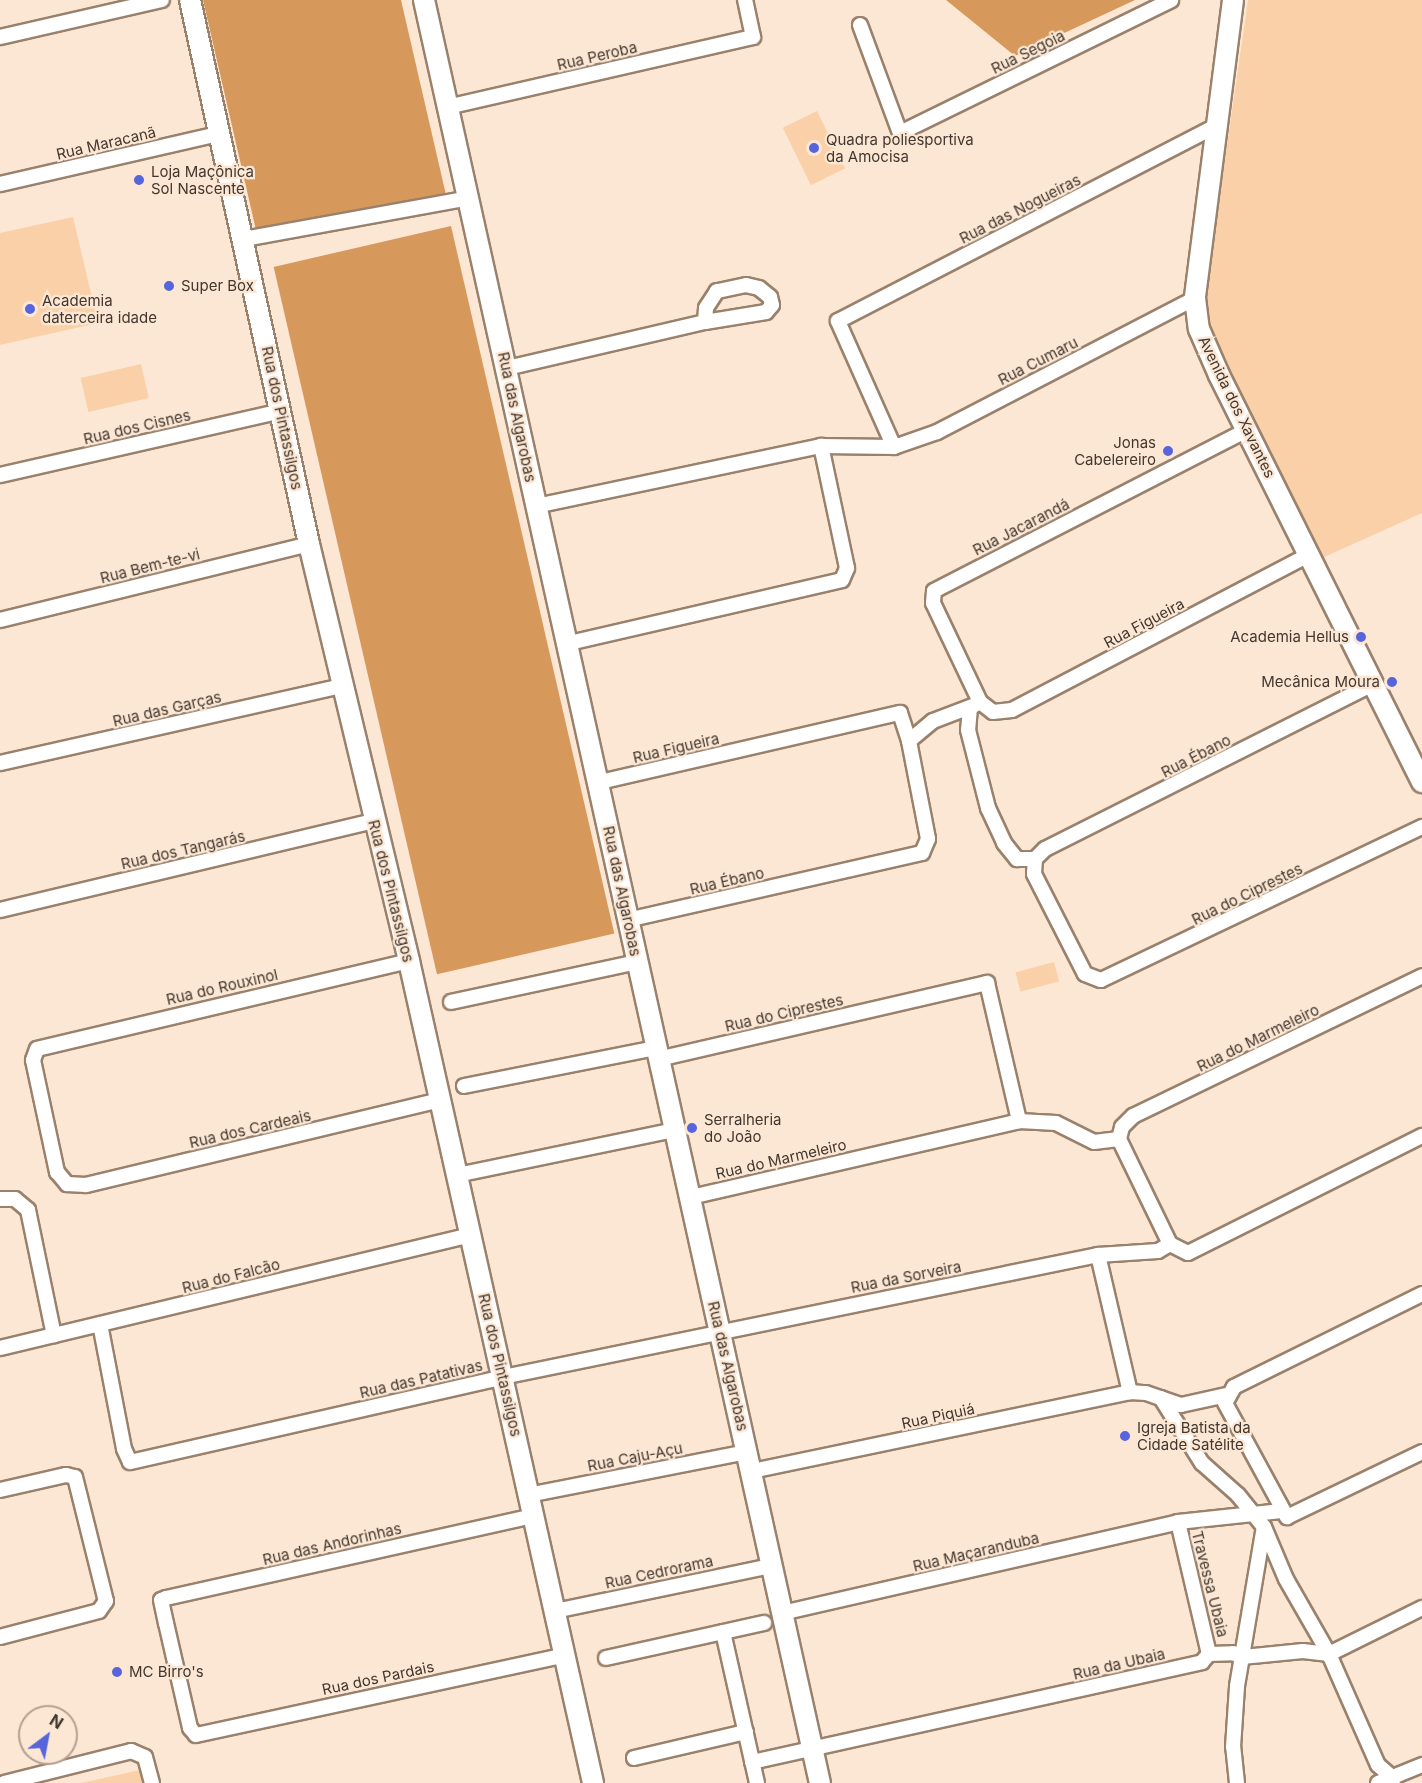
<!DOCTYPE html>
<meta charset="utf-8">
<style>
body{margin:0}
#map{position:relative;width:1422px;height:1783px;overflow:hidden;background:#fce7d4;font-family:Inter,sans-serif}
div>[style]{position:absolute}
.green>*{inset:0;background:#fad0a9;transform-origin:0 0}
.forest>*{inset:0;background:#d6985b;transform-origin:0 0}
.roads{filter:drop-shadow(2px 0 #99816c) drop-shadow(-2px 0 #99816c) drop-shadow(0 2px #99816c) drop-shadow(0 -2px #99816c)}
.street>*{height:14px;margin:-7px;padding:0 7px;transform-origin:7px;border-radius:7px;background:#fff}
.secondary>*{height:20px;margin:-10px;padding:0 10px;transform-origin:10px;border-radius:10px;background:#fff}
.dots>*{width:16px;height:16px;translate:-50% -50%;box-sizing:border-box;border:3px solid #fce7d4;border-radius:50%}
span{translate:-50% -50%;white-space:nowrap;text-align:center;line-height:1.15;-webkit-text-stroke:4.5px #fce7d4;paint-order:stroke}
.street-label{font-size:15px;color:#42372e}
.poi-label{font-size:15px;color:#42372e}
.left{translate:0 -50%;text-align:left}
.right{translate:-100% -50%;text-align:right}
.north{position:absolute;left:18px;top:1705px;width:60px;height:60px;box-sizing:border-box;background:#fce7d4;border:2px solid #b2a192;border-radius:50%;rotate:32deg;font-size:16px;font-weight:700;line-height:24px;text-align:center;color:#42372e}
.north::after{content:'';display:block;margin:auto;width:21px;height:27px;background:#5764db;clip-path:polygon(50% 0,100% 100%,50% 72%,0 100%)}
</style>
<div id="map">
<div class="green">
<div style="clip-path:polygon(1248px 0,1422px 0,1422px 513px,1322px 558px,1211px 331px,1205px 299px)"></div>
<div style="left:817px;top:111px;width:64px;height:38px;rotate:64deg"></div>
<div style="clip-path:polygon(73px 217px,98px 323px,0 345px,0 233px)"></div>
<div style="left:141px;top:364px;width:35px;height:62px;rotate:77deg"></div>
<div style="left:1054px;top:962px;width:20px;height:40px;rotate:75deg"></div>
<div style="clip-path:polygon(140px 1770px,143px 1783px,81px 1783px)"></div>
</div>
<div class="forest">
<div style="clip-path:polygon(203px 0,401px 0,446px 195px,256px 230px)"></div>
<div style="clip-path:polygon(946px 0,1135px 0,1015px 56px)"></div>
<div style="left:451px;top:226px;width:726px;height:182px;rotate:77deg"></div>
</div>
<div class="roads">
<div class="street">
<div style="left:860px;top:25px;width:115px;rotate:69.7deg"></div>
<div style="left:900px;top:133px;width:302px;rotate:-26.1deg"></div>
<div style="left:0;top:37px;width:166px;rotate:-12.9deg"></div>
<div style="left:447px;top:107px;width:314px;rotate:-12.9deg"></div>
<div style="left:753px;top:37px;width:38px;rotate:-102deg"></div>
<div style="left:0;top:184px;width:224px;rotate:-12.9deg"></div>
<div style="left:244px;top:239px;width:230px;rotate:-10.3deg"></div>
<div style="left:507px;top:368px;width:203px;rotate:-13.1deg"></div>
<div style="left:705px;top:322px;width:62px;rotate:-9.3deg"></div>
<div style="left:766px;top:312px;width:9px;rotate:-49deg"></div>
<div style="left:772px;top:305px;width:8px;rotate:-104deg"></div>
<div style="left:770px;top:297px;width:14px;rotate:-141deg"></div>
<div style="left:759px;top:288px;width:13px;rotate:-167deg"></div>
<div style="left:746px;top:285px;width:30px;rotate:168deg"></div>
<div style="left:717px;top:291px;width:20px;rotate:123deg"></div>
<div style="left:706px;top:308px;width:14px;rotate:94deg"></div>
<div style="left:1247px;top:430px;width:352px;rotate:152.8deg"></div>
<div style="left:934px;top:591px;width:12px;rotate:95deg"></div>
<div style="left:933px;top:603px;width:110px;rotate:64.6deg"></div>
<div style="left:980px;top:702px;width:16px;rotate:38deg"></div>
<div style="left:993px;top:712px;width:19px;rotate:-6deg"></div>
<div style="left:1012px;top:710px;width:335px;rotate:-27.6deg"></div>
<div style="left:894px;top:447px;width:138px;rotate:-114deg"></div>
<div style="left:838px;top:321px;width:427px;rotate:-27.3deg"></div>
<div style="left:0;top:475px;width:289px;rotate:-12.8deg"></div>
<div style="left:536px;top:506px;width:291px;rotate:-11.9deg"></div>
<div style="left:821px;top:446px;width:73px;rotate:0.8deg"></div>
<div style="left:894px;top:447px;width:46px;rotate:-19.2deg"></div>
<div style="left:937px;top:432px;width:291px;rotate:-27.4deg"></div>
<div style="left:0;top:620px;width:318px;rotate:-13.8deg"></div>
<div style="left:565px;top:644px;width:284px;rotate:-13deg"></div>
<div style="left:842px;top:580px;width:13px;rotate:-67deg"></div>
<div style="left:847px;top:568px;width:125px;rotate:-102deg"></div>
<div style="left:1373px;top:684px;width:367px;rotate:153.3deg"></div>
<div style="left:1045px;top:849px;width:14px;rotate:135deg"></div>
<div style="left:1035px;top:859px;width:15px;rotate:94deg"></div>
<div style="left:1034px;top:874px;width:112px;rotate:63deg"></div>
<div style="left:1085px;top:974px;width:17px;rotate:21deg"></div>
<div style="left:1101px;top:980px;width:356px;rotate:-25.5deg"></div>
<div style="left:970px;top:708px;width:22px;rotate:95deg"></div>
<div style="left:968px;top:730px;width:81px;rotate:75.6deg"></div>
<div style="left:988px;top:808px;width:38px;rotate:65deg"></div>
<div style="left:1004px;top:843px;width:21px;rotate:51deg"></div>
<div style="left:1017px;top:859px;width:18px"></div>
<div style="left:909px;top:741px;width:31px;rotate:-40deg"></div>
<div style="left:933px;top:721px;width:45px;rotate:-20.9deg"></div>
<div style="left:0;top:763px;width:350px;rotate:-12.7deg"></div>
<div style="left:600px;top:782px;width:308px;rotate:-13deg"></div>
<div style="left:900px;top:713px;width:29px;rotate:72deg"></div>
<div style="left:909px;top:741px;width:100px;rotate:79deg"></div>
<div style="left:928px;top:839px;width:15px;rotate:113deg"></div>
<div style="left:922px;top:853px;width:302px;rotate:167.2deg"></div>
<div style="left:0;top:910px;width:384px;rotate:-13.4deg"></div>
<div style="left:409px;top:961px;width:382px;rotate:166.7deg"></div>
<div style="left:37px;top:1049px;width:12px;rotate:110deg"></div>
<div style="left:33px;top:1060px;width:115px;rotate:77.9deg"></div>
<div style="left:57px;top:1172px;width:16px;rotate:50deg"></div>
<div style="left:67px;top:1184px;width:19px;rotate:3deg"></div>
<div style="left:86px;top:1185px;width:364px;rotate:-13.5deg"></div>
<div style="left:451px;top:1002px;width:190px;rotate:-12.1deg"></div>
<div style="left:658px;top:1059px;width:338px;rotate:-13deg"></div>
<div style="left:987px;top:983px;width:142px;rotate:76.9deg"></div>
<div style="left:464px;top:1086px;width:196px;rotate:-11.2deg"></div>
<div style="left:1119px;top:1139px;width:117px;rotate:64.1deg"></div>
<div style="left:1170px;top:1244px;width:20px;rotate:27deg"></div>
<div style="left:1188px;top:1253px;width:262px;rotate:-26.6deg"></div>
<div style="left:1119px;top:1139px;width:12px;rotate:-76deg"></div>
<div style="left:1122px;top:1127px;width:16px;rotate:-45deg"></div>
<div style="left:1133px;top:1116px;width:321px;rotate:-25.8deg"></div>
<div style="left:457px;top:1175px;width:222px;rotate:-11.7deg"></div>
<div style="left:691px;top:1197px;width:337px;rotate:-13deg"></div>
<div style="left:1019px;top:1121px;width:37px;rotate:3deg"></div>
<div style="left:1056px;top:1123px;width:42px;rotate:26.6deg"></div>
<div style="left:1094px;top:1142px;width:25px;rotate:-7deg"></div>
<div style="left:0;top:1199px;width:15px"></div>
<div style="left:15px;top:1199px;width:17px;rotate:40deg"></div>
<div style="left:28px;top:1210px;width:128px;rotate:78.3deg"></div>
<div style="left:1098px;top:1255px;width:141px;rotate:76.9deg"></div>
<div style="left:1422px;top:1294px;width:210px;rotate:153.7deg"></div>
<div style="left:1234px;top:1387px;width:18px;rotate:119deg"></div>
<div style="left:1225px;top:1403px;width:130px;rotate:61.5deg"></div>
<div style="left:1287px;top:1517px;width:150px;rotate:-25.7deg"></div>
<div style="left:100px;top:1324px;width:127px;rotate:79.1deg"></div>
<div style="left:124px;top:1449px;width:14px;rotate:65deg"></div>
<div style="left:130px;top:1462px;width:383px;rotate:-12.8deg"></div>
<div style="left:503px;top:1377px;width:607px;rotate:-11.59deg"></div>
<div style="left:1098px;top:1255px;width:60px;rotate:-3.8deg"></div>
<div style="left:1158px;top:1251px;width:14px;rotate:-30deg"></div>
<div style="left:0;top:1348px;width:483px;rotate:-13.5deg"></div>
<div style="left:1161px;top:1398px;width:77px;rotate:57.8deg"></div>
<div style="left:1202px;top:1463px;width:48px;rotate:41.6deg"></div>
<div style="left:1238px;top:1495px;width:41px;rotate:50.9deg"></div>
<div style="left:1264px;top:1527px;width:56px;rotate:67.1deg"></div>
<div style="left:1286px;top:1579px;width:86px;rotate:60.2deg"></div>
<div style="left:1329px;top:1654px;width:121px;rotate:66.2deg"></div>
<div style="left:1378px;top:1765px;width:21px;rotate:41deg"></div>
<div style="left:752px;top:1471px;width:386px;rotate:-11.8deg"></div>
<div style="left:1130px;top:1392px;width:16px;rotate:4deg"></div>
<div style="left:1146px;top:1393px;width:37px;rotate:19deg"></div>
<div style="left:1181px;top:1405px;width:46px;rotate:-12.5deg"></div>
<div style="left:0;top:1490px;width:68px;rotate:-12.8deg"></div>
<div style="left:66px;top:1475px;width:9px;rotate:13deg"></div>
<div style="left:75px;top:1477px;width:128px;rotate:76deg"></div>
<div style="left:106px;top:1601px;width:12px;rotate:125deg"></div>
<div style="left:99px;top:1611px;width:102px;rotate:165.3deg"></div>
<div style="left:528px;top:1495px;width:223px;rotate:-11.1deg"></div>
<div style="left:533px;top:1516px;width:376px;rotate:167.4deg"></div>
<div style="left:166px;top:1598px;width:5px;rotate:158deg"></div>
<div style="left:161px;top:1600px;width:24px;rotate:78deg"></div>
<div style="left:166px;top:1623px;width:108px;rotate:77.1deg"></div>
<div style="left:190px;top:1728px;width:9px;rotate:49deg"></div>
<div style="left:196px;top:1735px;width:378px;rotate:-12.2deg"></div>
<div style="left:1178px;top:1522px;width:136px;rotate:76.8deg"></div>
<div style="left:555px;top:1611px;width:221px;rotate:-11.8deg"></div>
<div style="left:782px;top:1613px;width:406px;rotate:-12.9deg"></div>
<div style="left:1178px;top:1522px;width:104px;rotate:-6.1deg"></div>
<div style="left:723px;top:1632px;width:155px;rotate:77.3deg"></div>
<div style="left:606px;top:1658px;width:162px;rotate:-12.5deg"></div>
<div style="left:634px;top:1758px;width:115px;rotate:-13.1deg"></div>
<div style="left:752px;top:1762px;width:461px;rotate:-12.5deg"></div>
<div style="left:1202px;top:1662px;width:11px;rotate:-49deg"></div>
<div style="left:1209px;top:1654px;width:24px;rotate:-2deg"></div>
<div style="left:1233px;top:1653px;width:10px;rotate:24deg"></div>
<div style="left:1242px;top:1657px;width:61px;rotate:-5.6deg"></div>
<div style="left:1303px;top:1651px;width:26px;rotate:7deg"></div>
<div style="left:1329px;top:1654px;width:104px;rotate:-26.3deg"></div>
<div style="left:4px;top:1783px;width:131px;rotate:-14.1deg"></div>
<div style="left:131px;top:1751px;width:15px;rotate:23deg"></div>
<div style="left:145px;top:1757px;width:27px;rotate:75deg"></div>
<div style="left:1237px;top:1783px;width:36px;rotate:-96deg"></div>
<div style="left:1233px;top:1747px;width:61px;rotate:-86.2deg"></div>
<div style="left:1237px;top:1686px;width:161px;rotate:-80.4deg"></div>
<div style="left:1378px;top:1783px;width:48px;rotate:-22.2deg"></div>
</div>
<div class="secondary">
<div style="left:190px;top:0;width:557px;rotate:77.66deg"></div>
<div style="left:309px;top:544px;width:429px;rotate:76.5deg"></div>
<div style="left:409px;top:961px;width:842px;rotate:77.38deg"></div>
<div style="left:424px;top:0;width:1826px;rotate:77.48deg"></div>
<div style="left:1233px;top:0;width:300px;rotate:97.3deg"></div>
<div style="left:1195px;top:298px;width:31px;rotate:83deg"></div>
<div style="left:1199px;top:329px;width:50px;rotate:66.5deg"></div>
<div style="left:1219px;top:375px;width:455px;rotate:63.5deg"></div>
</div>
</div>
<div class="dots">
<div style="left:814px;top:148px;background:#5764db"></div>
<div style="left:139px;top:180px;background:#5764db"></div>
<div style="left:169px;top:286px;background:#5764db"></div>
<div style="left:30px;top:309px;background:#5764db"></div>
<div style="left:1168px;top:451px;background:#5764db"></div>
<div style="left:1361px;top:637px;background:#5764db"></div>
<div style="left:1392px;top:682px;background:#5764db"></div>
<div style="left:692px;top:1128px;background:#5764db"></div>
<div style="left:1125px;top:1436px;background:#5764db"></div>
<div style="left:117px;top:1672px;background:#5764db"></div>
</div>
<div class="street-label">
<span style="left:1028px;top:52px;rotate:-26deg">Rua Segoia</span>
<span style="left:597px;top:56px;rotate:-13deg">Rua Peroba</span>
<span style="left:106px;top:143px;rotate:-13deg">Rua Maracanã</span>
<span style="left:1020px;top:209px;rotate:-27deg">Rua das Nogueiras</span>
<span style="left:1038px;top:361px;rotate:-27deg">Rua Cumaru</span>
<span style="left:1237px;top:407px;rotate:64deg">Avenida dos Xavantes</span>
<span style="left:517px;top:417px;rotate:78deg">Rua das Algarobas</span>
<span style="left:282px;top:418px;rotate:78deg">Rua dos Pintassilgos</span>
<span style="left:137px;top:427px;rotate:-13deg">Rua dos Cisnes</span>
<span style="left:1021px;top:527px;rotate:-27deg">Rua Jacarandá</span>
<span style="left:150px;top:566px;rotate:-14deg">Rua Bem-te-vi</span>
<span style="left:1144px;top:623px;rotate:-28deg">Rua Figueira</span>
<span style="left:167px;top:709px;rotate:-13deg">Rua das Garças</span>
<span style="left:676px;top:748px;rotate:-13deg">Rua Figueira</span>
<span style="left:1196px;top:756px;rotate:-27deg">Rua Ébano</span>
<span style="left:183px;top:850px;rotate:-13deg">Rua dos Tangarás</span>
<span style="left:727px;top:881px;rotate:-13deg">Rua Ébano</span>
<span style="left:391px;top:891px;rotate:76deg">Rua dos Pintassilgos</span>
<span style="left:622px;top:891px;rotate:78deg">Rua das Algarobas</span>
<span style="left:1247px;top:894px;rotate:-26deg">Rua do Ciprestes</span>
<span style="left:222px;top:987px;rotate:-13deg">Rua do Rouxinol</span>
<span style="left:784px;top:1013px;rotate:-13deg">Rua do Ciprestes</span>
<span style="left:1258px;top:1038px;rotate:-26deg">Rua do Marmeleiro</span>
<span style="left:250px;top:1129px;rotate:-13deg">Rua dos Cardeais</span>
<span style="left:781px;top:1159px;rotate:-13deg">Rua do Marmeleiro</span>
<span style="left:231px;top:1276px;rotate:-14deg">Rua do Falcão</span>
<span style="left:906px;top:1277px;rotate:-11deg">Rua da Sorveira</span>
<span style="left:500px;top:1365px;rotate:77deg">Rua dos Pintassilgos</span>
<span style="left:728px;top:1366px;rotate:77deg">Rua das Algarobas</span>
<span style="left:421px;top:1379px;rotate:-13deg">Rua das Patativas</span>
<span style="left:938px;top:1416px;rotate:-12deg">Rua Piquiá</span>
<span style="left:635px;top:1457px;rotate:-11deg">Rua Caju-Açu</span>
<span style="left:332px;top:1544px;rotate:-13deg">Rua das Andorinhas</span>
<span style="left:976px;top:1552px;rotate:-13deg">Rua Maçaranduba</span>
<span style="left:659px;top:1572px;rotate:-12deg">Rua Cedrorama</span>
<span style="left:1210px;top:1584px;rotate:76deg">Travessa Ubaia</span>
<span style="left:1119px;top:1664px;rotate:-13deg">Rua da Ubaia</span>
<span style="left:378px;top:1678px;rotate:-12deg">Rua dos Pardais</span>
</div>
<div class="poi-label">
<span class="left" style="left:826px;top:148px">Quadra poliesportiva<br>da Amocisa</span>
<span class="left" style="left:151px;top:180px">Loja Maçônica<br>Sol Nascente</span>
<span class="left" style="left:181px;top:286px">Super Box</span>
<span class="left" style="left:42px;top:309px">Academia<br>daterceira idade</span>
<span class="right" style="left:1156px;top:451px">Jonas<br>Cabelereiro</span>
<span class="right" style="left:1349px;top:637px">Academia Hellus</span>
<span class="right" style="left:1380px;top:682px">Mecânica Moura</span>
<span class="left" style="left:704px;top:1128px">Serralheria<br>do João</span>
<span class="left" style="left:1137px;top:1436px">Igreja Batista da<br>Cidade Satélite</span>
<span class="left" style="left:129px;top:1672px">MC Birro's</span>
</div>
<div class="north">N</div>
</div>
